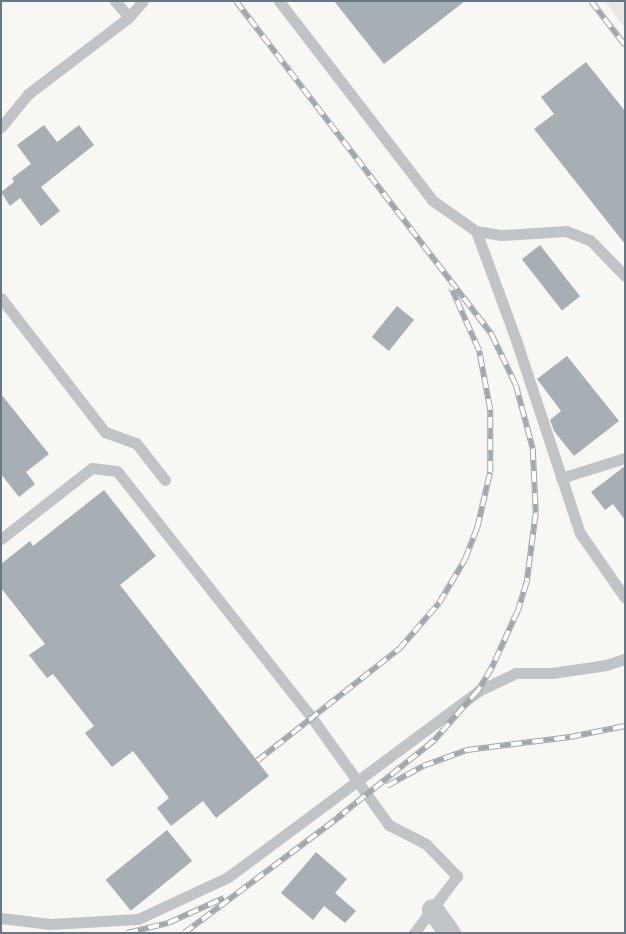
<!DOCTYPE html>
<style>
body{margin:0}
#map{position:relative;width:626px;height:934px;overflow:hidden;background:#f7f7f4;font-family:"Fira Sans Condensed",sans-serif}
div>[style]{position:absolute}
.built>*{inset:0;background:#e7e8e7}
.building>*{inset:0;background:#a7afb5;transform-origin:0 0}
.service>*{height:11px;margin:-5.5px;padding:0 5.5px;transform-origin:5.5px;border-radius:5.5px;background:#c0c4c7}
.minor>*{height:22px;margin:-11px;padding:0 11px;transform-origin:11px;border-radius:11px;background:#c0c4c7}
.rail>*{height:5.5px;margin-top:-2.75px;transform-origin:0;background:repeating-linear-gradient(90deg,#fff 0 11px,#a1a8ad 0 22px);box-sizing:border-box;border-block:1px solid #a1a8ad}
span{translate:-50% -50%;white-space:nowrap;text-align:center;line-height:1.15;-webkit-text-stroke:5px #fff;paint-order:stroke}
.frame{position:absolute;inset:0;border:2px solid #677884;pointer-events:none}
</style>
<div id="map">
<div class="built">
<div style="clip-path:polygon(604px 1px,625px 1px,625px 28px)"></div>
</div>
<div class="building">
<div style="clip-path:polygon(334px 1px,465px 1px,384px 64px)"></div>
<div style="clip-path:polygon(586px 62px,625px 111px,625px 244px,534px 129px,554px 114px,541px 97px)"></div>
<div style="clip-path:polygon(44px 125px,57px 142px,79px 125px,94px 145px,41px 187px,60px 211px,41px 226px,20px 198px,10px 206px,1px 192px,14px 182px,12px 178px,31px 164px,17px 145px)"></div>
<div style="left:540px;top:245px;width:65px;height:23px;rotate:52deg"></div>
<div style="left:397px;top:306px;width:22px;height:40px;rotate:39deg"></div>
<div style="clip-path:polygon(567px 356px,619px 421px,574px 456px,554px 431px,550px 420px,561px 411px,537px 379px)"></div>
<div style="clip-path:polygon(1px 394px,49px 454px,26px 472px,35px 484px,19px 497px,1px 474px)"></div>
<div style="clip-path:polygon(625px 466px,625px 520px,613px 504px,605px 510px,591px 492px)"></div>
<div style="clip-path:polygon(104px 490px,156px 556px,120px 585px,269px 776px,216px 818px,203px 801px,171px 826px,157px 808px,169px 798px,133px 751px,112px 767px,85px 733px,94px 726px,53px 674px,47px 678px,29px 655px,45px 644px,1px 588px,1px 564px,30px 541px,33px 546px)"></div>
<div style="left:167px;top:830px;width:40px;height:79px;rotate:51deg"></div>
<div style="clip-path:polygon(316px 852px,347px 879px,335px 893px,356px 911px,345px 923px,324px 906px,313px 920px,281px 893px)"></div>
</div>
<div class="service">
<div style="left:115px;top:1px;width:21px;rotate:49deg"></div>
<div style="left:279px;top:1px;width:251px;rotate:52.4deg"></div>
<div style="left:432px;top:200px;width:54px;rotate:35.2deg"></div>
<div style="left:476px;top:231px;width:26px;rotate:9deg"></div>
<div style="left:502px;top:235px;width:64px;rotate:-3.6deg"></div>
<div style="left:566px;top:231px;width:26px;rotate:21deg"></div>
<div style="left:590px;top:240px;width:50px;rotate:45.8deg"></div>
<div style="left:1px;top:127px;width:43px;rotate:-50.7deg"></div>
<div style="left:28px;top:94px;width:127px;rotate:-37.3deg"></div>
<div style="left:129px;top:17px;width:21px;rotate:-49deg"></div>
<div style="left:476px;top:231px;width:116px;rotate:69.8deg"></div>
<div style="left:516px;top:340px;width:203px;rotate:71.7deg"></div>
<div style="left:580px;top:533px;width:79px;rotate:55.3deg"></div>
<div style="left:1px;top:298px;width:170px;rotate:52.2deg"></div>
<div style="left:105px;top:432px;width:33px;rotate:20deg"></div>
<div style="left:136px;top:443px;width:47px;rotate:51.9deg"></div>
<div style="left:561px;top:478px;width:67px;rotate:-17.4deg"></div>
<div style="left:1px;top:539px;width:115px;rotate:-38deg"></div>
<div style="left:92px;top:468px;width:25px;rotate:7deg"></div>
<div style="left:117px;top:471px;width:315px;rotate:51.7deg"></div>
<div style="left:312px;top:718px;width:132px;rotate:54.3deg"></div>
<div style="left:389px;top:825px;width:42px;rotate:27.2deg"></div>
<div style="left:426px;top:844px;width:45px;rotate:45.9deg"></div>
<div style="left:457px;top:876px;width:71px;rotate:127deg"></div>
<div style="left:1px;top:918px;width:49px;rotate:7deg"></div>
<div style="left:50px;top:924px;width:88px;rotate:-3.3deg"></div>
<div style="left:138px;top:919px;width:99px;rotate:-25deg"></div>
<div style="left:228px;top:877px;width:312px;rotate:-36.6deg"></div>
<div style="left:478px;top:691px;width:42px;rotate:-25.3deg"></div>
<div style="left:516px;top:673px;width:36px"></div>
<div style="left:552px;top:673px;width:55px;rotate:-8.4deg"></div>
<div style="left:606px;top:665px;width:20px;rotate:-18deg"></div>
</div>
<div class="minor">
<div style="left:433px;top:910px;width:29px;rotate:54deg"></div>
</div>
<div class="rail">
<div style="left:236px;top:1px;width:421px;rotate:52.5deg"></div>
<div style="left:492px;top:335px;width:55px;rotate:64.4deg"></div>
<div style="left:516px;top:385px;width:66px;rotate:75.1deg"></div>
<div style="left:533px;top:449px;width:64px;rotate:87.3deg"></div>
<div style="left:536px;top:513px;width:70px;rotate:97.4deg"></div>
<div style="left:527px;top:582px;width:30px;rotate:107deg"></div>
<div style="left:518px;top:611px;width:63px;rotate:114.5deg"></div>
<div style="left:492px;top:668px;width:27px;rotate:121deg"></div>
<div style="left:478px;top:691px;width:67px;rotate:131.3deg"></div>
<div style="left:434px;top:741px;width:123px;rotate:141.3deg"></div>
<div style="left:591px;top:1px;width:56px;rotate:52.3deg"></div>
<div style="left:257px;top:761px;width:181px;rotate:-38.3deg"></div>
<div style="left:399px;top:649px;width:61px;rotate:-49deg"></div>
<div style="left:439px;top:603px;width:51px;rotate:-59.4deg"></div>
<div style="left:465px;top:559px;width:33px;rotate:-69deg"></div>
<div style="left:477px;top:528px;width:57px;rotate:-76.9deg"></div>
<div style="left:490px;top:472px;width:62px;rotate:-90deg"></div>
<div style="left:490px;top:410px;width:60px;rotate:-100.6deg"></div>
<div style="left:479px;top:351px;width:69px;rotate:-114deg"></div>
<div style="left:387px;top:786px;width:41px;rotate:-29.1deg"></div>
<div style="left:423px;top:766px;width:47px;rotate:-20deg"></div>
<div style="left:467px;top:750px;width:104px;rotate:-7.2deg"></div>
<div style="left:570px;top:737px;width:56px;rotate:-11.3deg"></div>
<div style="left:1px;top:933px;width:1px"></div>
<div style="left:127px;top:933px;width:42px;rotate:-13.7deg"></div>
<div style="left:168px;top:923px;width:61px;rotate:-24.1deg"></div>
<div style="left:184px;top:933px;width:199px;rotate:-36.8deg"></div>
</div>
<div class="frame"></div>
</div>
